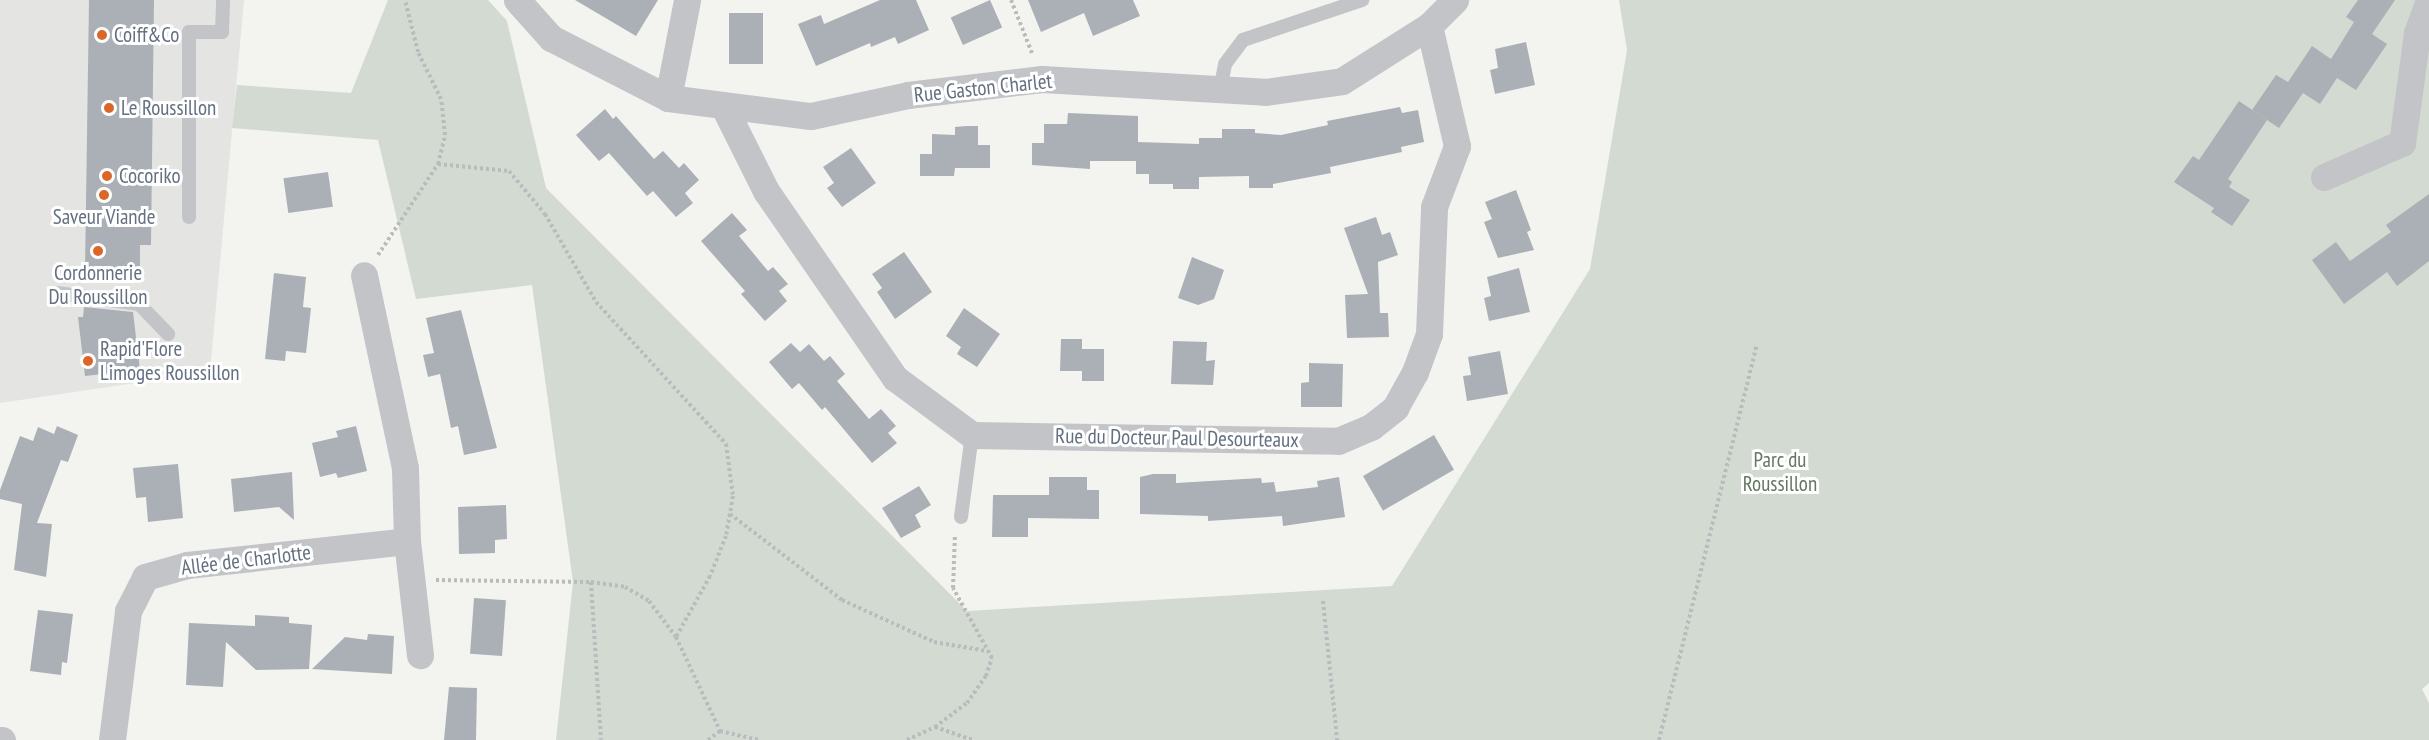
<!DOCTYPE html>
<meta charset="utf-8">
<style>
body{margin:0}
#map{position:relative;width:2429px;height:740px;overflow:hidden;background:#f3f4f0;font-family:"PT Sans Narrow",sans-serif}
div>[style]{position:absolute}
.built>*{inset:0;background:#e4e5e3}
.green>*{inset:0;background:#d3dad1}
.building>*{inset:0;background:#aab0b5;transform-origin:0 0}
.path>*{height:4px;margin-top:-2px;transform-origin:0;background:repeating-linear-gradient(90deg,#b9bbbd 0 3px,transparent 0 6px)}
.service>*{height:14px;margin:-7px;padding:0 7px;transform-origin:7px;border-radius:7px;background:#c2c4c8}
.minor>*{height:27px;margin:-13.5px;padding:0 13.5px;transform-origin:13.5px;border-radius:13.5px;background:#c2c4c8}
.dots>*{width:16px;height:16px;translate:-50% -50%;box-sizing:border-box;border:3px solid #fff;border-radius:50%}
span{translate:-50% -50%;white-space:nowrap;text-align:center;line-height:1.15;-webkit-text-stroke:6px #fff;paint-order:stroke}
.poi-label{font-size:21px;color:#647080}
.left{translate:0 -50%;text-align:left}
.street-label{font-size:21px;color:#647080}
.park-label{font-size:21px;color:#647762}
</style>
<div id="map">
<div class="built">
<div style="clip-path:polygon(0 0,244px 0,210px 372px,0 403px)"></div>
</div>
<div class="green">
<div style="clip-path:polygon(388px 0,488px 0,507px 21px,546px 188px,967px 611px,1392px 586px,1590px 269px,1627px 50px,1619px 0,2429px 0,2429px 683px,2422px 689px,2429px 703px,2429px 740px,556px 740px,573px 582px,532px 285px,416px 299px,378px 140px,232px 128px,237px 85px,351px 93px)"></div>
</div>
<div class="building">
<div style="clip-path:polygon(89px 0,154px 0,151px 245px,140px 245px,140px 270px,85px 270px)"></div>
<div style="clip-path:polygon(575px 0,658px 0,636px 36px)"></div>
<div style="clip-path:polygon(880px 0,916px 0,929px 30px,898px 44px,895px 37px,871px 47px,870px 43px,816px 66px,798px 24px,821px 15px,824px 24px)"></div>
<div style="left:990px;top:0;width:30px;height:43px;rotate:66deg"></div>
<div style="clip-path:polygon(1028px 0,1133px 0,1140px 16px,1093px 36px,1084px 13px,1041px 32px)"></div>
<div style="clip-path:polygon(2358px 0,2395px 0,2372px 34px,2387px 44px,2356px 90px,2337px 78px,2320px 104px,2303px 93px,2279px 128px,2252px 110px,2276px 75px,2288px 82px,2312px 46px,2331px 59px,2354px 22px,2346px 17px)"></div>
<div style="left:729px;top:13px;width:34px;height:51px"></div>
<div style="clip-path:polygon(1526px 42px,1535px 85px,1495px 94px,1490px 70px,1498px 68px,1495px 49px)"></div>
<div style="clip-path:polygon(2239px 101px,2267px 120px,2228px 179px,2232px 182px,2229px 187px,2250px 200px,2232px 226px,2211px 212px,2214px 208px,2174px 182px,2193px 156px,2199px 160px)"></div>
<div style="clip-path:polygon(1400px 107px,1402px 113px,1418px 110px,1424px 142px,1401px 147px,1402px 152px,1330px 167px,1331px 173px,1273px 184px,1273px 188px,1249px 188px,1249px 176px,1199px 177px,1199px 189px,1173px 189px,1173px 184px,1149px 184px,1149px 174px,1136px 174px,1136px 161px,1090px 161px,1090px 169px,1032px 165px,1032px 143px,1044px 143px,1044px 124px,1067px 124px,1068px 113px,1138px 116px,1138px 142px,1199px 144px,1199px 138px,1222px 138px,1222px 129px,1255px 129px,1255px 133px,1281px 135px,1328px 125px,1327px 121px)"></div>
<div style="clip-path:polygon(605px 109px,613px 119px,616px 116px,654px 159px,663px 151px,679px 168px,684px 163px,699px 180px,685px 193px,693px 203px,676px 217px,653px 191px,647px 196px,609px 153px,599px 161px,576px 135px)"></div>
<div style="clip-path:polygon(966px 126px,978px 126px,978px 145px,990px 145px,990px 168px,955px 168px,954px 176px,920px 176px,920px 154px,932px 154px,932px 134px,955px 135px,955px 127px)"></div>
<div style="clip-path:polygon(851px 148px,876px 183px,842px 207px,827px 188px,834px 183px,823px 167px)"></div>
<div style="left:328px;top:172px;width:35px;height:45px;rotate:82deg"></div>
<div style="clip-path:polygon(1516px 190px,1531px 230px,1527px 232px,1534px 250px,1498px 258px,1484px 222px,1492px 219px,1485px 202px)"></div>
<div style="clip-path:polygon(2429px 194px,2429px 261px,2397px 286px,2387px 272px,2344px 304px,2312px 260px,2336px 242px,2350px 261px,2391px 232px,2386px 225px)"></div>
<div style="clip-path:polygon(732px 213px,747px 230px,739px 236px,768px 271px,773px 267px,788px 284px,779px 291px,787px 301px,765px 321px,741px 294px,745px 291px,701px 241px)"></div>
<div style="clip-path:polygon(1376px 217px,1382px 235px,1390px 232px,1398px 255px,1378px 262px,1380px 313px,1388px 313px,1389px 337px,1347px 338px,1345px 295px,1368px 294px,1344px 228px)"></div>
<div style="clip-path:polygon(904px 252px,932px 292px,895px 319px,877px 292px,882px 288px,872px 274px)"></div>
<div style="clip-path:polygon(1192px 257px,1224px 270px,1214px 299px,1198px 305px,1178px 298px)"></div>
<div style="clip-path:polygon(1519px 268px,1530px 312px,1489px 321px,1484px 298px,1491px 296px,1487px 277px)"></div>
<div style="clip-path:polygon(274px 273px,306px 277px,303px 307px,311px 308px,306px 353px,286px 351px,285px 361px,265px 359px)"></div>
<div style="clip-path:polygon(84px 307px,133px 312px,140px 370px,85px 376px,78px 317px,83px 317px)"></div>
<div style="clip-path:polygon(964px 308px,1000px 334px,977px 367px,957px 354px,961px 347px,946px 336px)"></div>
<div style="clip-path:polygon(461px 310px,497px 448px,464px 455px,458px 426px,451px 428px,440px 374px,428px 377px,423px 355px,434px 353px,426px 318px)"></div>
<div style="clip-path:polygon(1061px 339px,1082px 339px,1082px 349px,1104px 349px,1104px 381px,1082px 381px,1082px 371px,1060px 371px)"></div>
<div style="clip-path:polygon(1173px 341px,1207px 342px,1206px 361px,1215px 360px,1213px 385px,1171px 384px)"></div>
<div style="clip-path:polygon(791px 343px,800px 352px,809px 344px,824px 361px,830px 356px,845px 374px,837px 381px,869px 419px,881px 409px,896px 426px,888px 433px,897px 443px,872px 463px,825px 407px,822px 410px,799px 383px,792px 389px,769px 362px)"></div>
<div style="clip-path:polygon(1500px 351px,1508px 394px,1467px 401px,1463px 376px,1471px 375px,1468px 357px)"></div>
<div style="clip-path:polygon(1309px 363px,1343px 364px,1342px 407px,1301px 407px,1301px 383px,1309px 382px)"></div>
<div style="clip-path:polygon(57px 426px,78px 435px,68px 462px,61px 460px,37px 523px,52px 524px,46px 577px,14px 570px,22px 504px,0 499px,0 490px,20px 436px,33px 441px,38px 427px,54px 434px)"></div>
<div style="clip-path:polygon(356px 426px,367px 471px,338px 478px,336px 473px,320px 477px,312px 443px,338px 437px,336px 431px)"></div>
<div style="left:1434px;top:435px;width:40px;height:82px;rotate:60deg"></div>
<div style="clip-path:polygon(178px 464px,183px 518px,148px 522px,146px 497px,136px 498px,133px 468px)"></div>
<div style="clip-path:polygon(292px 472px,294px 520px,279px 507px,234px 512px,231px 479px)"></div>
<div style="clip-path:polygon(1153px 474px,1176px 474px,1176px 483px,1261px 478px,1262px 483px,1274px 482px,1276px 492px,1318px 487px,1317px 481px,1339px 477px,1345px 517px,1283px 526px,1282px 516px,1208px 521px,1208px 516px,1140px 514px,1140px 477px)"></div>
<div style="clip-path:polygon(1049px 477px,1087px 477px,1087px 490px,1099px 490px,1099px 519px,1028px 518px,1028px 537px,992px 537px,993px 495px,1049px 495px)"></div>
<div style="clip-path:polygon(919px 486px,931px 505px,915px 515px,921px 527px,901px 538px,882px 508px)"></div>
<div style="clip-path:polygon(506px 505px,507px 539px,495px 540px,495px 553px,459px 554px,458px 507px)"></div>
<div style="left:474px;top:598px;width:32px;height:56px;rotate:4deg"></div>
<div style="clip-path:polygon(38px 610px,73px 614px,67px 663px,62px 662px,61px 675px,30px 671px)"></div>
<div style="clip-path:polygon(255px 615px,289px 617px,289px 623px,312px 625px,309px 669px,256px 670px,226px 642px,223px 687px,186px 685px,189px 623px,255px 626px)"></div>
<div style="clip-path:polygon(368px 634px,394px 636px,392px 674px,312px 669px,345px 637px,367px 640px)"></div>
<div style="clip-path:polygon(449px 687px,477px 688px,476px 740px,444px 740px)"></div>
</div>
<div class="path">
<div style="left:1011px;top:0;width:57px;rotate:68.4deg"></div>
<div style="left:438px;top:164px;width:71px;rotate:5.6deg"></div>
<div style="left:509px;top:171px;width:56px;rotate:50.1deg"></div>
<div style="left:545px;top:214px;width:102px;rotate:59.9deg"></div>
<div style="left:596px;top:302px;width:193px;rotate:47.5deg"></div>
<div style="left:726px;top:444px;width:52px;rotate:82.3deg"></div>
<div style="left:733px;top:496px;width:41px;rotate:99.9deg"></div>
<div style="left:726px;top:536px;width:43px;rotate:111.8deg"></div>
<div style="left:710px;top:576px;width:70px;rotate:119.1deg"></div>
<div style="left:378px;top:255px;width:109px;rotate:-56.6deg"></div>
<div style="left:438px;top:164px;width:30px;rotate:-76deg"></div>
<div style="left:445px;top:135px;width:36px;rotate:-96deg"></div>
<div style="left:441px;top:99px;width:52px;rotate:-116.1deg"></div>
<div style="left:418px;top:52px;width:54px;rotate:-104deg"></div>
<div style="left:730px;top:514px;width:141px;rotate:37.5deg"></div>
<div style="left:842px;top:600px;width:101px;rotate:24.5deg"></div>
<div style="left:934px;top:642px;width:54px;rotate:9.6deg"></div>
<div style="left:436px;top:580px;width:155px;rotate:0.7deg"></div>
<div style="left:591px;top:582px;width:34px;rotate:8deg"></div>
<div style="left:625px;top:587px;width:28px;rotate:30deg"></div>
<div style="left:649px;top:601px;width:45px;rotate:53.1deg"></div>
<div style="left:676px;top:637px;width:104px;rotate:64.9deg"></div>
<div style="left:591px;top:582px;width:158px;rotate:86.4deg"></div>
<div style="left:1323px;top:601px;width:140px;rotate:84.2deg"></div>
<div style="left:935px;top:727px;width:39px;rotate:19deg"></div>
<div style="left:708px;top:740px;width:15px;rotate:-37deg"></div>
<div style="left:720px;top:731px;width:40px;rotate:13deg"></div>
<div style="left:907px;top:740px;width:31px;rotate:-25deg"></div>
<div style="left:935px;top:727px;width:40px;rotate:-37deg"></div>
<div style="left:967px;top:703px;width:33px;rotate:-55deg"></div>
<div style="left:986px;top:676px;width:19px;rotate:-72deg"></div>
<div style="left:992px;top:658px;width:80px;rotate:-119.1deg"></div>
<div style="left:953px;top:588px;width:54px;rotate:-87.9deg"></div>
<div style="left:1659px;top:740px;width:407px;rotate:-76.1deg"></div>
</div>
<div class="service">
<div style="left:1220px;top:90px;width:26px;rotate:-79deg"></div>
<div style="left:1225px;top:64px;width:30px;rotate:-53deg"></div>
<div style="left:1243px;top:40px;width:126px;rotate:-18.6deg"></div>
<div style="left:189px;top:217px;width:185px;rotate:-90deg"></div>
<div style="left:189px;top:32px;width:33px"></div>
<div style="left:222px;top:32px;width:32px;rotate:-88deg"></div>
<div style="left:57px;top:293px;width:83px;rotate:7.6deg"></div>
<div style="left:139px;top:304px;width:42px;rotate:46deg"></div>
<div style="left:961px;top:517px;width:83px;rotate:-82.4deg"></div>
</div>
<div class="minor">
<div style="left:517px;top:0;width:51px;rotate:48.2deg"></div>
<div style="left:551px;top:38px;width:131px;rotate:27.1deg"></div>
<div style="left:668px;top:98px;width:144px;rotate:7.2deg"></div>
<div style="left:811px;top:116px;width:99px;rotate:-12.2deg"></div>
<div style="left:908px;top:95px;width:135px;rotate:-6.8deg"></div>
<div style="left:1042px;top:79px;width:223px;rotate:3.3deg"></div>
<div style="left:1265px;top:92px;width:78px;rotate:-8.1deg"></div>
<div style="left:1342px;top:81px;width:103px;rotate:-32.3deg"></div>
<div style="left:1429px;top:26px;width:37px;rotate:-45deg"></div>
<div style="left:668px;top:98px;width:100px;rotate:-79deg"></div>
<div style="left:723px;top:105px;width:96px;rotate:63.4deg"></div>
<div style="left:766px;top:191px;width:227px;rotate:55.4deg"></div>
<div style="left:895px;top:378px;width:96px;rotate:36.5deg"></div>
<div style="left:972px;top:435px;width:366px;rotate:0.9deg"></div>
<div style="left:1338px;top:441px;width:36px;rotate:-23deg"></div>
<div style="left:1371px;top:427px;width:31px;rotate:-38deg"></div>
<div style="left:1395px;top:408px;width:41px;rotate:-60.9deg"></div>
<div style="left:1415px;top:372px;width:40px;rotate:-69.8deg"></div>
<div style="left:1429px;top:334px;width:127px;rotate:-87.7deg"></div>
<div style="left:1434px;top:207px;width:65px;rotate:-69.3deg"></div>
<div style="left:1457px;top:146px;width:123px;rotate:-103.1deg"></div>
<div style="left:2324px;top:177px;width:85px;rotate:-23.6deg"></div>
<div style="left:2402px;top:143px;width:111px;rotate:-82.2deg"></div>
<div style="left:2417px;top:33px;width:35px;rotate:-70deg"></div>
<div style="left:407px;top:541px;width:115px;rotate:83.5deg"></div>
<div style="left:0;top:740px;width:2px"></div>
<div style="left:112px;top:740px;width:130px;rotate:-82.9deg"></div>
<div style="left:128px;top:611px;width:38px;rotate:-63deg"></div>
<div style="left:145px;top:577px;width:44px;rotate:-15.9deg"></div>
<div style="left:187px;top:565px;width:221px;rotate:-6.2deg"></div>
<div style="left:407px;top:541px;width:73px;rotate:-91.6deg"></div>
<div style="left:405px;top:468px;width:197px;rotate:-102deg"></div>
</div>
<div class="dots">
<div style="left:102px;top:35px;background:#dc6627"></div>
<div style="left:109px;top:108px;background:#dc6627"></div>
<div style="left:107px;top:176px;background:#dc6627"></div>
<div style="left:104px;top:195px;background:#dc6627"></div>
<div style="left:98px;top:251px;background:#dc6627"></div>
<div style="left:88px;top:361px;background:#dc6627"></div>
</div>
<div class="poi-label">
<span class="left" style="left:114px;top:35px">Coiff&amp;Co</span>
<span class="left" style="left:121px;top:108px">Le Roussillon</span>
<span class="left" style="left:119px;top:176px">Cocoriko</span>
<span style="left:104px;top:217px">Saveur Viande</span>
<span style="left:98px;top:285px">Cordonnerie<br>Du Roussillon</span>
<span class="left" style="left:100px;top:361px">Rapid'Flore<br>Limoges Roussillon</span>
</div>
<div class="street-label">
<span style="left:983px;top:88px;rotate:-6deg">Rue Gaston Charlet</span>
<span style="left:1177px;top:438px;rotate:1deg">Rue du Docteur Paul Desourteaux</span>
<span style="left:246px;top:560px;rotate:-7deg">Allée de Charlotte</span>
</div>
<div class="park-label">
<span style="left:1780px;top:472px">Parc du<br>Roussillon</span>
</div>
</div>
